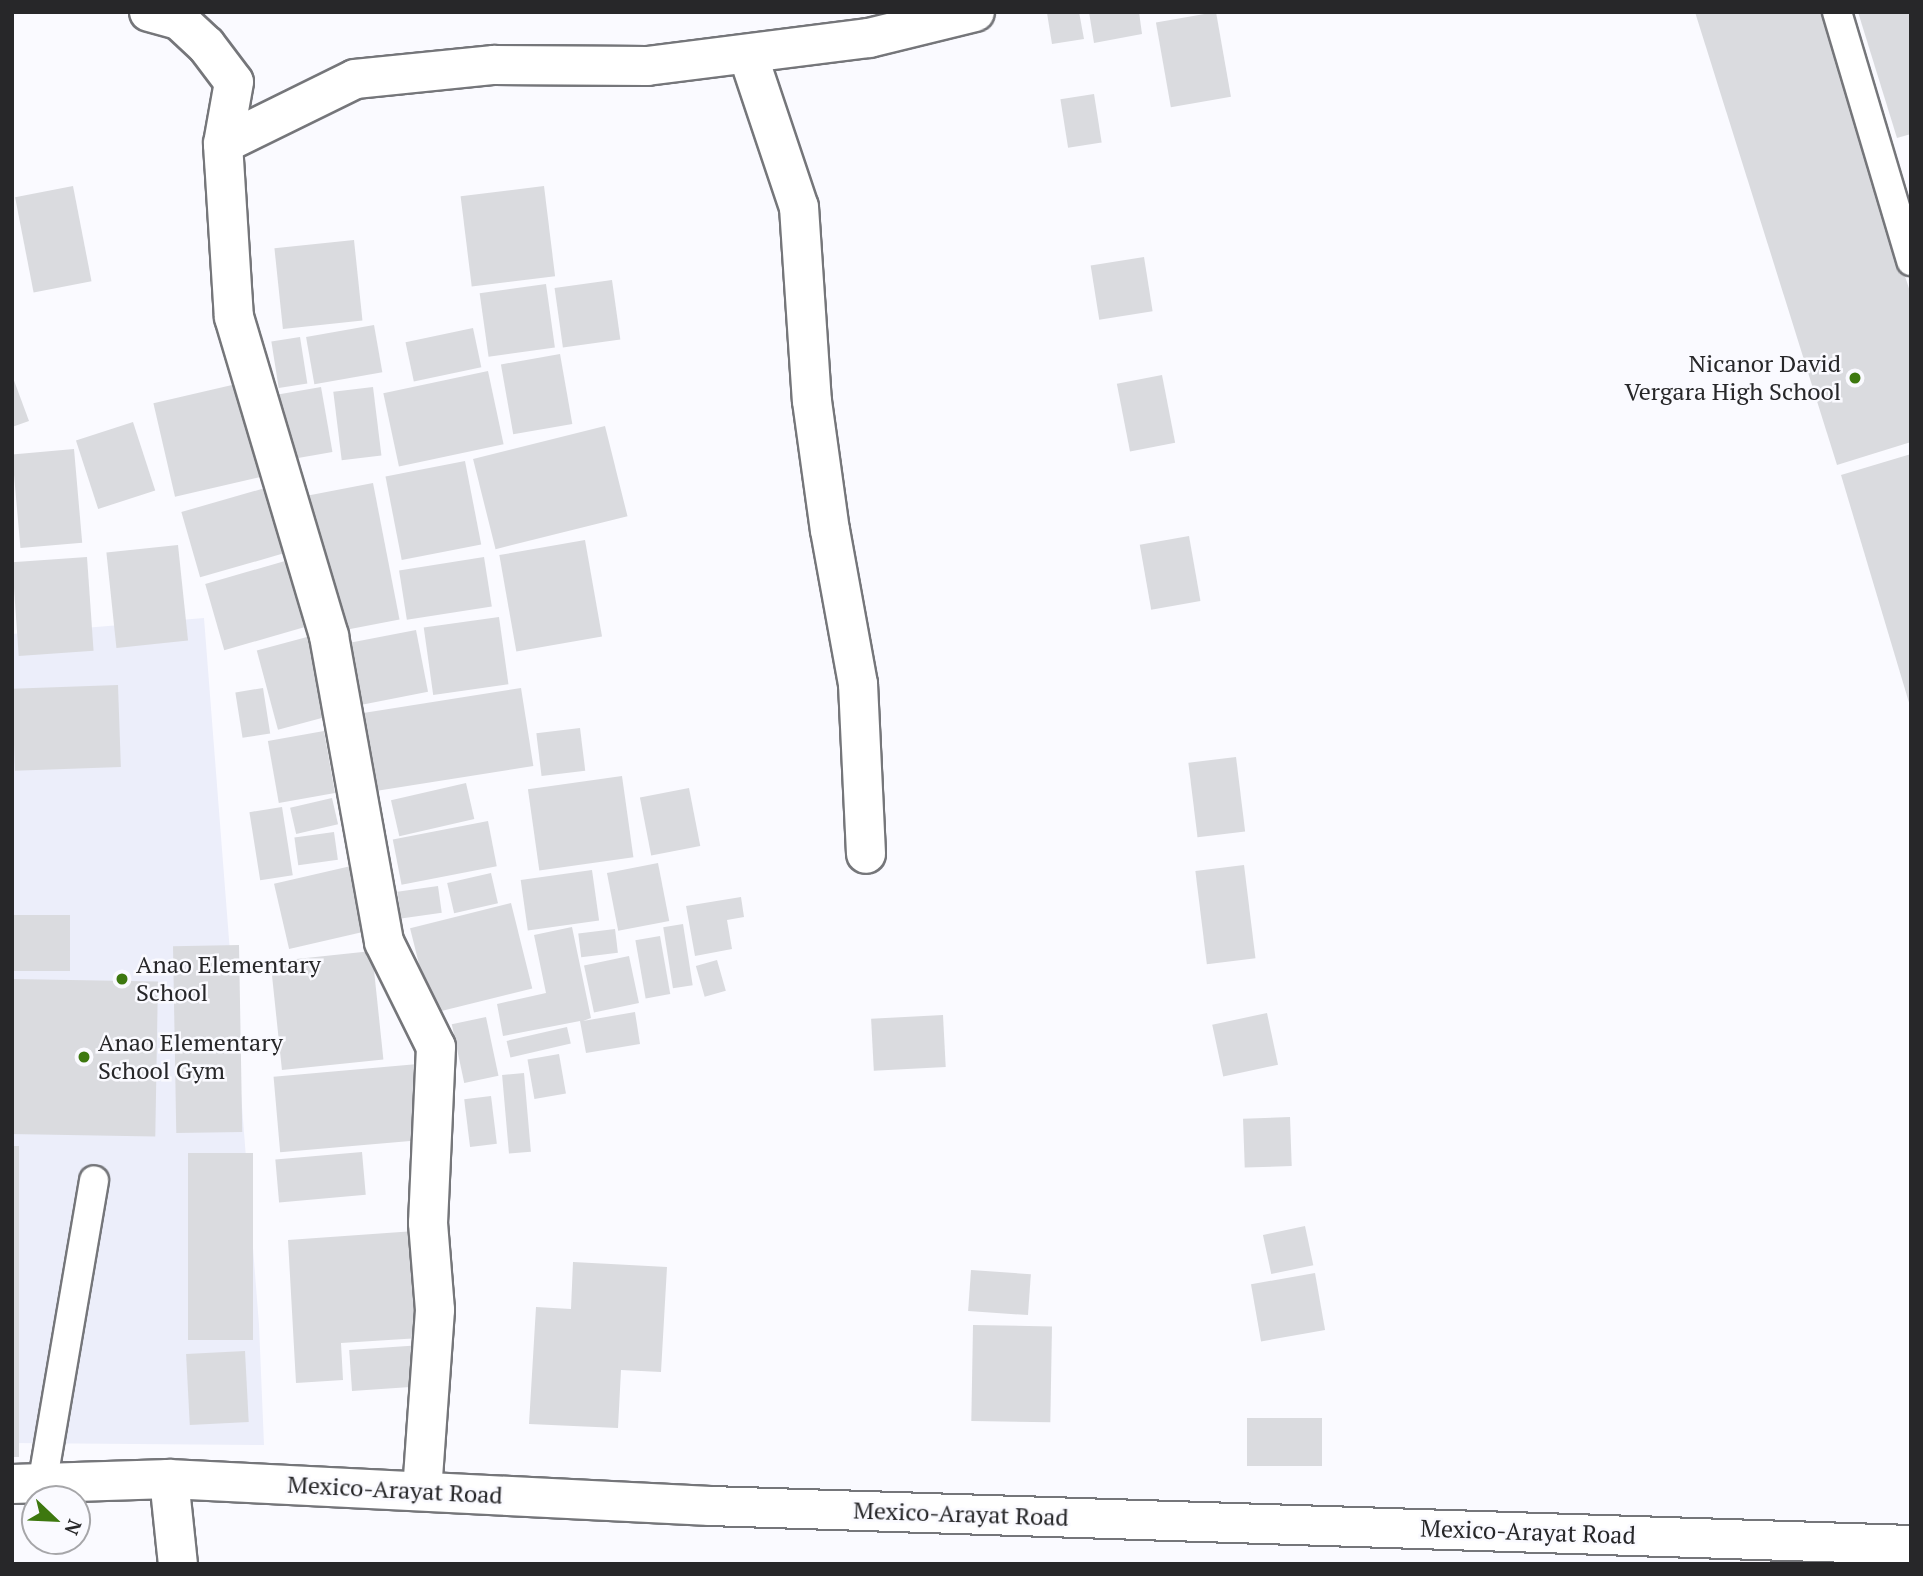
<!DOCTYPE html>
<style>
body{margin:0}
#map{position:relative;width:1923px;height:1576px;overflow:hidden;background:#fafaff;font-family:"PT Serif",serif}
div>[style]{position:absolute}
.built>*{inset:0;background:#eceefa}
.building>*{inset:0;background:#dadbdf;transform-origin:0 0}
.roads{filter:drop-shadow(2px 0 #75767a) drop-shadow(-2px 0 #75767a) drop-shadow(0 2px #75767a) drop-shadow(0 -2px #75767a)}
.lane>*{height:28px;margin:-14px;padding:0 14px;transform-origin:14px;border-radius:14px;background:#fff}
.street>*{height:38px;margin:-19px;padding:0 19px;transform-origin:19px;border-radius:19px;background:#fff}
.secondary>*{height:38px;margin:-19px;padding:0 19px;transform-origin:19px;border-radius:19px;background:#fff}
.dots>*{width:19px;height:19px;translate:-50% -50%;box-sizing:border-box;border:4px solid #fafaff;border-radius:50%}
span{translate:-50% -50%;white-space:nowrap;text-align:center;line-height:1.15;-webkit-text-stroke:5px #fafaff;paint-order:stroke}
.poi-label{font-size:24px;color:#272729}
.right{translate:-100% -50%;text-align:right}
.left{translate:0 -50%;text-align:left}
.street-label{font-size:24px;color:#272729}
.frame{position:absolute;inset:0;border:14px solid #272729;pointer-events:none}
.north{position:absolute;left:21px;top:1485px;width:70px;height:70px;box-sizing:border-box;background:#fafaff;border:2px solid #a6a6a9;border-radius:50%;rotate:113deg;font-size:19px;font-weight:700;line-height:28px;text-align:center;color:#272729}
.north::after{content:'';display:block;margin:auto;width:24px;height:32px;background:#3d780f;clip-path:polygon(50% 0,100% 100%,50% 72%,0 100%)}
</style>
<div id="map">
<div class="built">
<div style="clip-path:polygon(204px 618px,259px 1325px,264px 1445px,12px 1443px,12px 634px)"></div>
</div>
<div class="building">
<div style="clip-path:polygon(1079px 12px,1084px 39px,1052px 44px,1047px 13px)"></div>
<div style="clip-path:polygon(1089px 12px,1139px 12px,1142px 34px,1094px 43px)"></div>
<div style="left:1216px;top:12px;width:86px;height:61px;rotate:80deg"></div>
<div style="clip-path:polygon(1695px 12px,1822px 12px,1911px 295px,1911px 442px,1837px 465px)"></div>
<div style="clip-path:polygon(1858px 12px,1911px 12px,1911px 134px,1897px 138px)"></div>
<div style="left:1094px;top:94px;width:49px;height:34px;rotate:81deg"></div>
<div style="left:73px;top:186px;width:97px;height:59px;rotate:79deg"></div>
<div style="left:544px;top:186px;width:91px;height:84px;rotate:83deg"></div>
<div style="left:354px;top:240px;width:81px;height:80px;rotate:84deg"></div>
<div style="left:1144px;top:257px;width:55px;height:54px;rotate:81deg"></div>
<div style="left:612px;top:280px;width:60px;height:58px;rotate:82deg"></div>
<div style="left:546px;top:284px;width:64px;height:67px;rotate:82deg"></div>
<div style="left:374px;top:325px;width:48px;height:69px;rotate:80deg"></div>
<div style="left:473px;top:328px;width:40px;height:69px;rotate:78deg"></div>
<div style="left:300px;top:337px;width:47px;height:29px;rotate:81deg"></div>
<div style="left:560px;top:354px;width:71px;height:60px;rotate:80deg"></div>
<div style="left:488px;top:371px;width:75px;height:107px;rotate:78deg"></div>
<div style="clip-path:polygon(12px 375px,29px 421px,12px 427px)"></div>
<div style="left:1162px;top:375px;width:69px;height:46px;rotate:79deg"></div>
<div style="left:245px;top:382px;width:96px;height:94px;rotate:77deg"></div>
<div style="left:321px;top:387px;width:66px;height:48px;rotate:80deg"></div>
<div style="left:373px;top:387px;width:69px;height:40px;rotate:83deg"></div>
<div style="left:133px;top:422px;width:72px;height:60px;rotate:72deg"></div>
<div style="left:605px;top:426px;width:93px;height:136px;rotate:76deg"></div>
<div style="left:74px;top:449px;width:94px;height:62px;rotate:85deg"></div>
<div style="clip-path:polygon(1911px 454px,1911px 705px,1910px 706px,1841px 475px)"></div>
<div style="left:465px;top:461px;width:85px;height:81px;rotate:79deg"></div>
<div style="left:373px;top:483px;width:139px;height:66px;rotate:79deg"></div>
<div style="left:265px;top:488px;width:68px;height:87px;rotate:74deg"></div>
<div style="left:1189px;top:536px;width:66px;height:50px;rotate:80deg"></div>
<div style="left:585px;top:540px;width:98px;height:87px;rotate:80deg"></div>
<div style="left:178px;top:545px;width:96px;height:72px;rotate:84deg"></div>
<div style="left:87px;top:557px;width:94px;height:75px;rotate:86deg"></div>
<div style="left:484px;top:557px;width:50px;height:86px;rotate:81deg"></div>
<div style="left:285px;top:561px;width:69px;height:83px;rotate:74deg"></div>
<div style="left:499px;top:617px;width:68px;height:76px;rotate:82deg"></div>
<div style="left:416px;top:630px;width:63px;height:70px;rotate:79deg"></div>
<div style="left:307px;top:637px;width:82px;height:52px;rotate:75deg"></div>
<div style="left:118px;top:685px;width:82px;height:106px;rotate:88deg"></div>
<div style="left:263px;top:688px;width:46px;height:28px;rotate:81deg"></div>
<div style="left:521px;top:688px;width:79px;height:166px;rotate:81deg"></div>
<div style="left:580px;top:728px;width:43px;height:44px;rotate:83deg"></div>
<div style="left:324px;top:731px;width:63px;height:57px;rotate:80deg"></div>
<div style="left:1236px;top:757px;width:75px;height:48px;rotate:83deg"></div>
<div style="left:622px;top:776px;width:82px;height:95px;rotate:82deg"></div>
<div style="left:466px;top:783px;width:37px;height:77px;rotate:77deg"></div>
<div style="left:689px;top:788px;width:59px;height:50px;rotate:79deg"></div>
<div style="left:332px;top:798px;width:27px;height:43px;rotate:77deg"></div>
<div style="left:282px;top:807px;width:69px;height:33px;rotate:81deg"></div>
<div style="left:488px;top:821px;width:46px;height:97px;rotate:79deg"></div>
<div style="left:334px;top:832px;width:28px;height:40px;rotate:82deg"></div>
<div style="left:658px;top:863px;width:59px;height:52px;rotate:79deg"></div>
<div style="left:1244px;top:865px;width:94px;height:49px;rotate:83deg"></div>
<div style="left:351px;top:866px;width:67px;height:79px;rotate:77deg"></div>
<div style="left:592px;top:870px;width:51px;height:72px;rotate:82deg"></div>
<div style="left:491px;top:873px;width:31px;height:45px;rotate:77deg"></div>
<div style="left:438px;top:886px;width:27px;height:41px;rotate:82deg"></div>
<div style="clip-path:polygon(741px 897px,744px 917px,727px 920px,732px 949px,695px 956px,686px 906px)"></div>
<div style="left:511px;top:903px;width:88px;height:104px;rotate:76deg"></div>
<div style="left:70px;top:915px;width:56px;height:58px;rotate:90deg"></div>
<div style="left:683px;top:924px;width:62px;height:20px;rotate:81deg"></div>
<div style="clip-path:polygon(572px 927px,591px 1018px,583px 1021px,635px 1012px,640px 1044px,586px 1053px,580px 1021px,503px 1036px,497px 1004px,546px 993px,534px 935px)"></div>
<div style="left:615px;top:929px;width:24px;height:37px;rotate:83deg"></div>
<div style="left:660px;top:936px;width:59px;height:25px;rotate:80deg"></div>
<div style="left:239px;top:945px;width:187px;height:66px;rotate:89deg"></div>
<div style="left:372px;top:951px;width:109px;height:102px;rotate:84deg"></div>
<div style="left:629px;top:956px;width:48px;height:46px;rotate:78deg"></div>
<div style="left:717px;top:960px;width:32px;height:22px;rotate:74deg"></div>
<div style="left:12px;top:979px;width:146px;height:155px;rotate:1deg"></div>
<div style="left:1267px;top:1013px;width:53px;height:56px;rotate:78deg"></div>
<div style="left:943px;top:1015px;width:52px;height:72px;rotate:87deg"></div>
<div style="left:486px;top:1017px;width:60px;height:35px;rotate:78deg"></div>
<div style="left:567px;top:1027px;width:17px;height:62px;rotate:77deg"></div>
<div style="left:559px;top:1054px;width:40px;height:32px;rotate:80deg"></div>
<div style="left:418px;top:1064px;width:76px;height:145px;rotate:85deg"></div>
<div style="left:524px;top:1073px;width:79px;height:22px;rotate:85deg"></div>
<div style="left:491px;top:1096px;width:48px;height:27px;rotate:83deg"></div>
<div style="left:1290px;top:1117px;width:49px;height:47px;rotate:88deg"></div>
<div style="left:12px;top:1146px;width:7px;height:311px"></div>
<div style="left:362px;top:1152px;width:43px;height:87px;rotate:85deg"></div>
<div style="left:253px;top:1153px;width:187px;height:65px;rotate:90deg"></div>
<div style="left:1305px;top:1226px;width:40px;height:43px;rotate:78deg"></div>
<div style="clip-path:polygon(415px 1231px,420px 1338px,341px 1343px,343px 1380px,296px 1383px,288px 1240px)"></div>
<div style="clip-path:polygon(573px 1262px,667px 1267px,661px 1372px,621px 1370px,618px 1428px,529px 1424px,536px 1307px,571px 1309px)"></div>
<div style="left:971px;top:1270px;width:60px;height:41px;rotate:4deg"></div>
<div style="left:1315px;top:1273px;width:58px;height:65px;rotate:80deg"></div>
<div style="left:973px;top:1325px;width:79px;height:96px;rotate:1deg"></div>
<div style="left:422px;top:1345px;width:41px;height:73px;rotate:86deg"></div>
<div style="left:245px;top:1351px;width:71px;height:59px;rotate:87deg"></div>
<div style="left:1322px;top:1418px;width:48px;height:75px;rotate:90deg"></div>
</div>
<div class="roads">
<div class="lane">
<div style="left:1837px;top:12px;width:260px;rotate:73.4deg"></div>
<div style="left:42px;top:1485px;width:309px;rotate:-80.3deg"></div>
</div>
<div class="street">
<div style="left:149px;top:12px;width:31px;rotate:15deg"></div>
<div style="left:179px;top:20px;width:37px;rotate:43deg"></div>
<div style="left:206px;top:45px;width:46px;rotate:52.9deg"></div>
<div style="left:234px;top:82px;width:63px;rotate:100.1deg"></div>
<div style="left:223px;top:144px;width:173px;rotate:86.4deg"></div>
<div style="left:234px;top:317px;width:333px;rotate:73.4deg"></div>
<div style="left:329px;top:636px;width:311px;rotate:79.8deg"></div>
<div style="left:384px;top:942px;width:117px;rotate:63.7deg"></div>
<div style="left:436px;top:1047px;width:176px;rotate:92.6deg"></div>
<div style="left:428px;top:1223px;width:87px;rotate:85.4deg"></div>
<div style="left:435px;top:1310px;width:181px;rotate:94.1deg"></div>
<div style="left:748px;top:55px;width:160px;rotate:71.5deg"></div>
<div style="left:799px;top:207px;width:194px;rotate:86.2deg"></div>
<div style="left:812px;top:401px;width:130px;rotate:82.1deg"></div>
<div style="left:830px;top:530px;width:157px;rotate:79.7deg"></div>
<div style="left:858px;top:684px;width:170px;rotate:87.3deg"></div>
<div style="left:223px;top:144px;width:147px;rotate:-26.2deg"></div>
<div style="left:355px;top:79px;width:140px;rotate:-5.8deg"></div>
<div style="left:494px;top:65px;width:153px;rotate:0.4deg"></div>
<div style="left:647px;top:66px;width:224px;rotate:-7.2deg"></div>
<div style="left:869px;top:38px;width:109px;rotate:-13.8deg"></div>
<div style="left:169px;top:1479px;width:85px;rotate:84deg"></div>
</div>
<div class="secondary">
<div style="left:12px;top:1484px;width:157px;rotate:-1.8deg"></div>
<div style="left:169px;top:1479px;width:542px;rotate:2.86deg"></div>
<div style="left:710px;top:1506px;width:1202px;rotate:1.86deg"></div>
</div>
</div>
<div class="dots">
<div style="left:1855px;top:378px;background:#3d780f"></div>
<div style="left:122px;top:979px;background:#3d780f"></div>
<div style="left:84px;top:1057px;background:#3d780f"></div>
</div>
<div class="poi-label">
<span class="right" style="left:1841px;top:378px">Nicanor David<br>Vergara High School</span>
<span class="left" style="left:136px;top:979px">Anao Elementary<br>School</span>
<span class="left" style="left:98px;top:1057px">Anao Elementary<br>School Gym</span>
</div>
<div class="street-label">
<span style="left:395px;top:1490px;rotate:3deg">Mexico-Arayat Road</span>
<span style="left:961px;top:1514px;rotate:2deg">Mexico-Arayat Road</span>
<span style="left:1528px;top:1532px;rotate:2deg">Mexico-Arayat Road</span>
</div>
<div class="frame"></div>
<div class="north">N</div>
</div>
